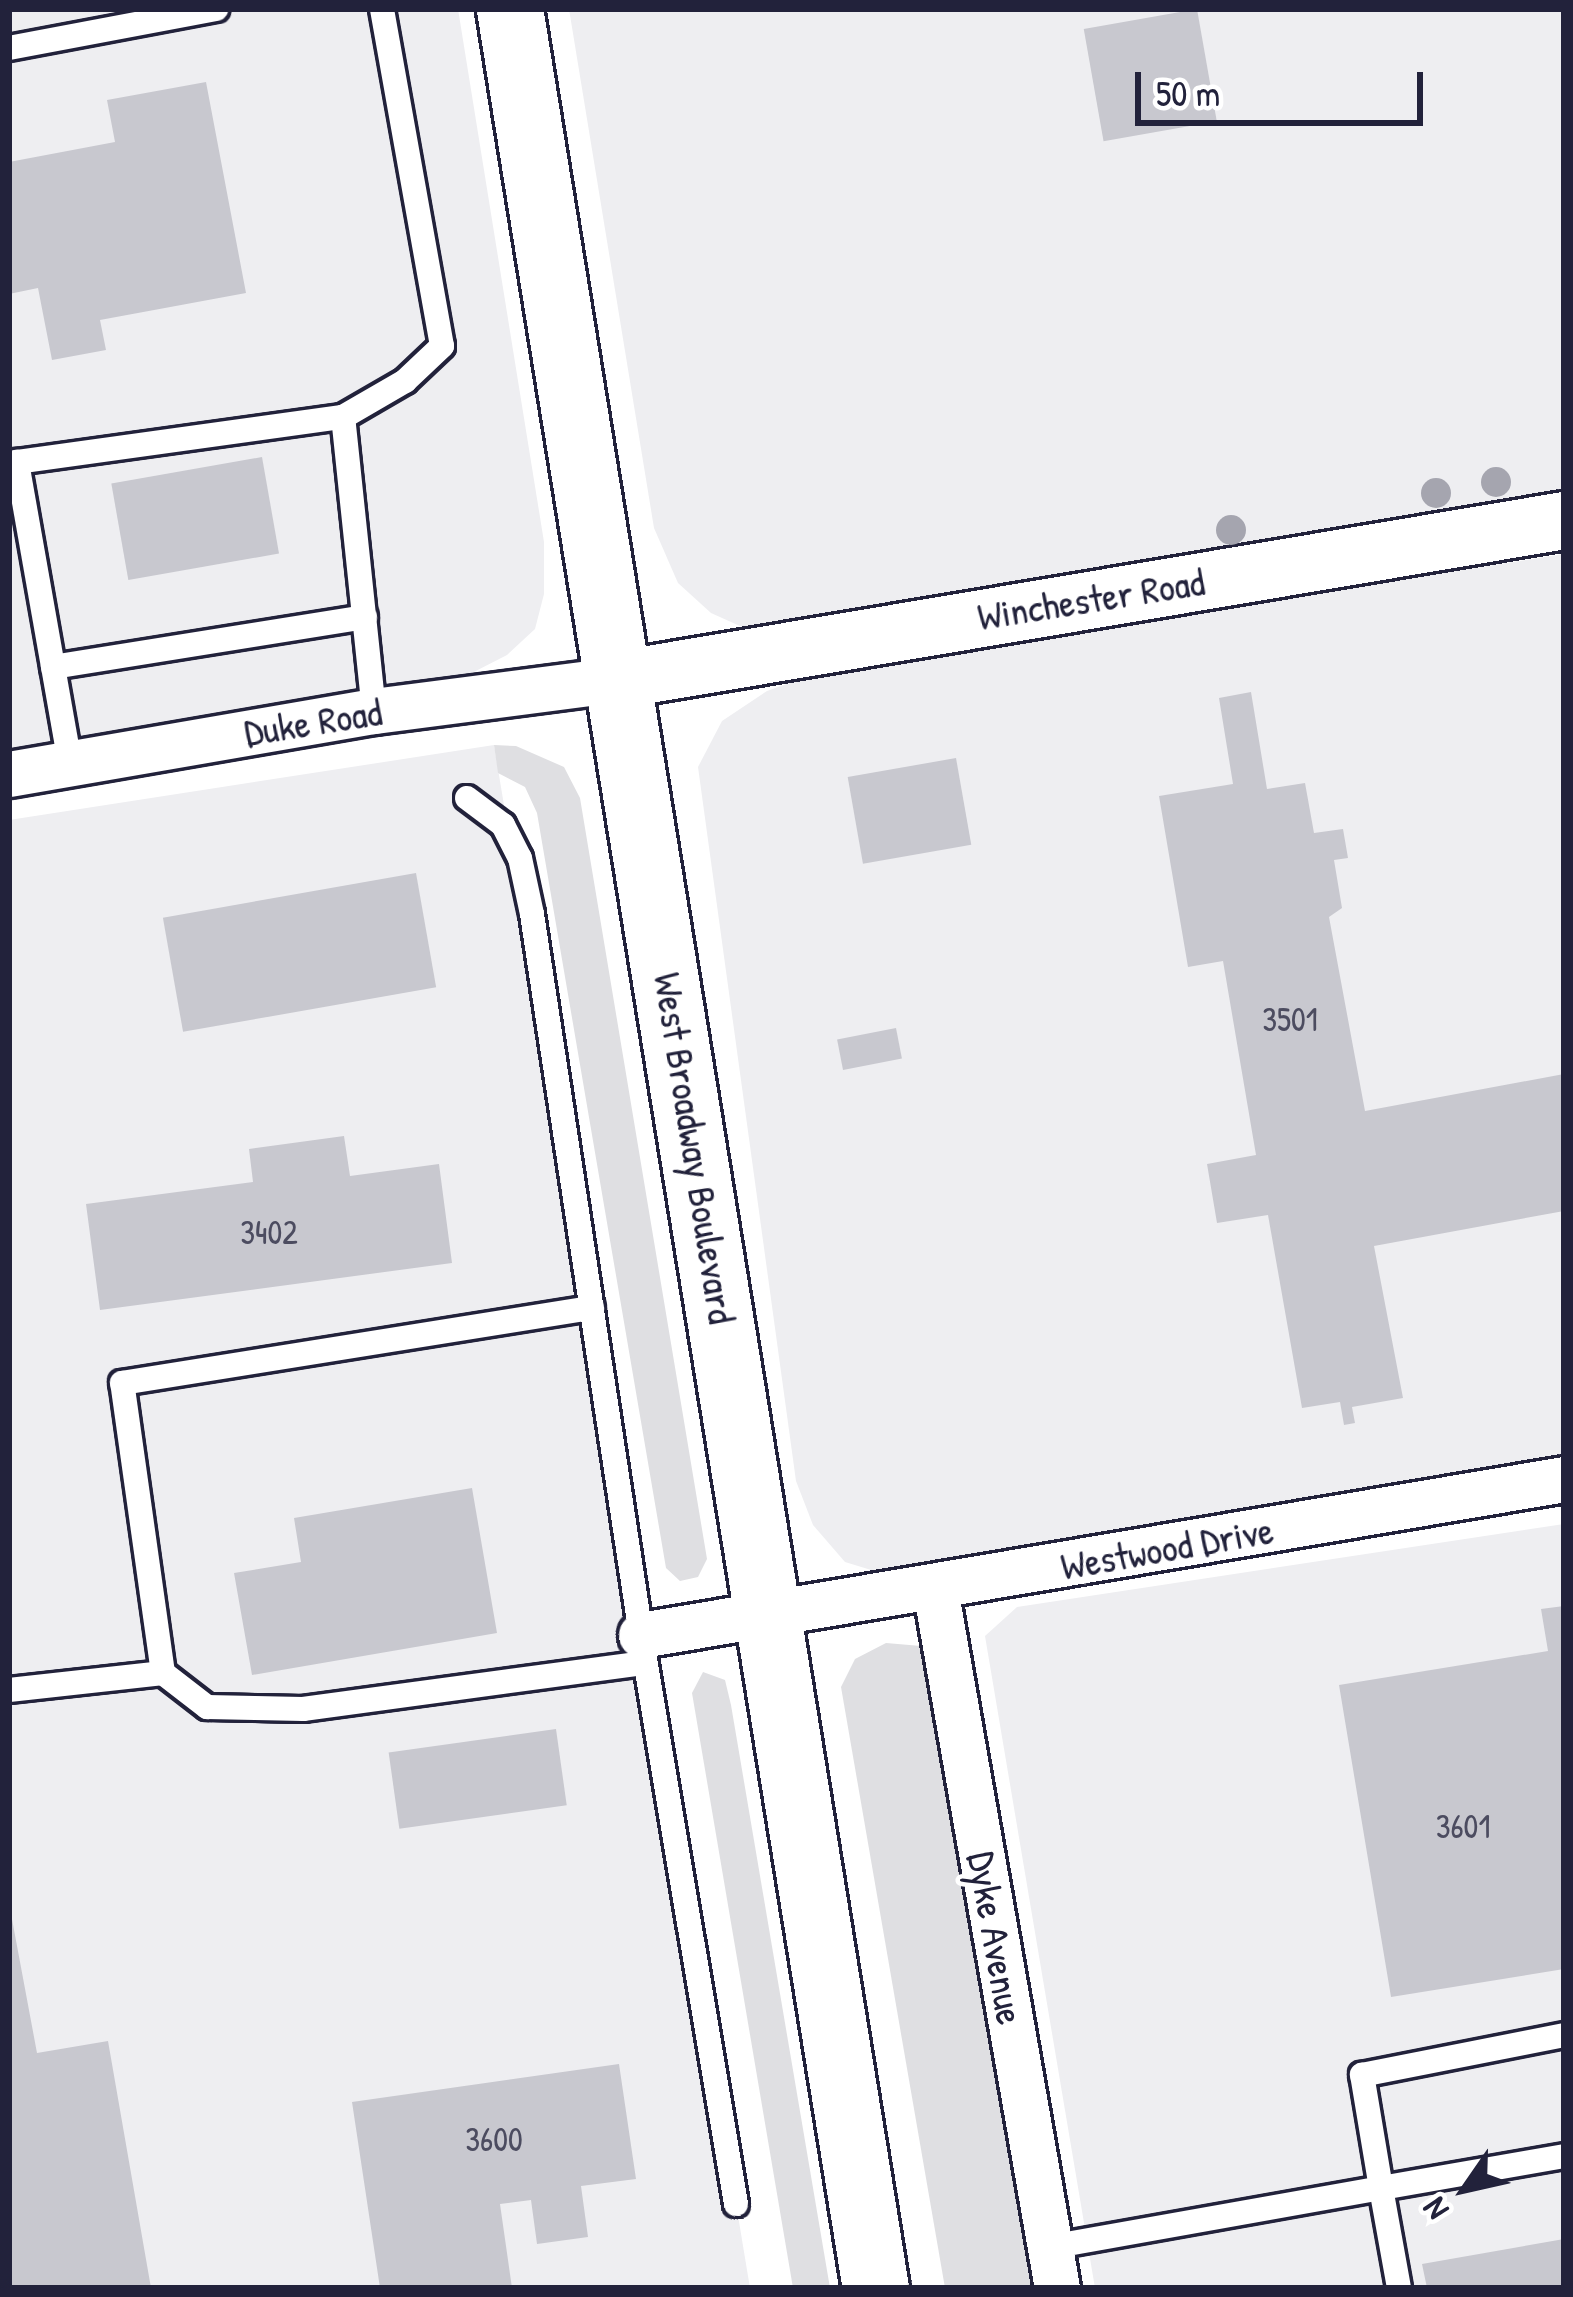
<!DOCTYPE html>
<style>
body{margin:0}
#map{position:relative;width:1573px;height:2297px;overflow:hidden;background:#fff;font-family:"Patrick Hand",sans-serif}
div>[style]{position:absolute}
.built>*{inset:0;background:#eeeef1}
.green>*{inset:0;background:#dfdfe2}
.building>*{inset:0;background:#c8c8cf;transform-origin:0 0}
.roads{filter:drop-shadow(3px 0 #22223b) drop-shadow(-3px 0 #22223b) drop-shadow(0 3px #22223b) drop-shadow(0 -3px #22223b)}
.service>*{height:24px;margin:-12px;padding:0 12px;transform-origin:12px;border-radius:12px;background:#fff}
.minor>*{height:45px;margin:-22.5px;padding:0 22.5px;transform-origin:22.5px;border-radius:22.5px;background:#fff}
.tertiary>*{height:57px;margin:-28.5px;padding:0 28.5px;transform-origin:28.5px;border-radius:28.5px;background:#fff}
.trunk>*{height:66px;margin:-33px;padding:0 33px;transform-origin:33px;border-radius:33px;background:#fff}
.trees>*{width:30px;height:30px;margin:-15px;border-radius:50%;background:#a5a5af}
span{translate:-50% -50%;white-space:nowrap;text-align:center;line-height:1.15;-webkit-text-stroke:9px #fff;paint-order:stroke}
.number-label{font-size:33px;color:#4c4c60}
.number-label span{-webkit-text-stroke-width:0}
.street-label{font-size:39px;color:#22223b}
.frame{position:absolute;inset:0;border:12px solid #22223b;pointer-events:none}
.north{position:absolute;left:1405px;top:2129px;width:120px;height:120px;-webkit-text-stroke:9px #fff;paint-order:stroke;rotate:236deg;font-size:33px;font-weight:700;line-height:48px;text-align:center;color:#22223b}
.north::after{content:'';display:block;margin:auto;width:42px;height:54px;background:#22223b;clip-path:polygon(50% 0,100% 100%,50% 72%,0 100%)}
.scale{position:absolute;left:1135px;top:72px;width:288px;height:54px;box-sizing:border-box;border:6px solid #22223b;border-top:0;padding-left:15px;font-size:36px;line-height:42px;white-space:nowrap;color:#22223b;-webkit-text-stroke:9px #fff;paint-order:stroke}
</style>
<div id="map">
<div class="built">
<div style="clip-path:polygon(9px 9px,458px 9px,544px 542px,544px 594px,535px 629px,507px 655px,466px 676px,9px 755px)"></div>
<div style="clip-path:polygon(569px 9px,1564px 9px,1564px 495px,751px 631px,711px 613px,678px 583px,654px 528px)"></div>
<div style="clip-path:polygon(1564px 554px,1564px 1463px,881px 1573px,845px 1562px,813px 1525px,796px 1481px,698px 767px,722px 721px,767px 691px,826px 670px)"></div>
<div style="clip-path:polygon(494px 745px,750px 2288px,9px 2288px,9px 820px)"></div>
<div style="clip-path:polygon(1564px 1524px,1564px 2288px,1095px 2288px,985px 1636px,1017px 1607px)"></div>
</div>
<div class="green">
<div style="clip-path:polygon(494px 745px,516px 746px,564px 767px,580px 798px,707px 1559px,698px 1577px,680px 1581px,666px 1568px,537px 813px,525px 787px,498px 773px)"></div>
<div style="clip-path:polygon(886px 1643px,921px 1646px,943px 1680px,1043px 2288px,945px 2288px,841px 1687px,855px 1659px)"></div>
<div style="clip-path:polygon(703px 1672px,725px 1680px,731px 1705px,830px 2288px,793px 2288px,692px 1693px)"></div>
</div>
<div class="building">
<div style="left:1197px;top:9px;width:114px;height:115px;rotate:80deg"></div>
<div style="clip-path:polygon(206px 82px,246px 293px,100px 320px,106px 350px,52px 360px,38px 288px,9px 294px,9px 162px,115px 142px,107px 100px)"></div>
<div style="left:262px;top:457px;width:98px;height:153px;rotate:80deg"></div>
<div style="clip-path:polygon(1251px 692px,1267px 789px,1305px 783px,1314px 833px,1343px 829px,1348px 858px,1334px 860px,1342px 908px,1329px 917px,1365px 1111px,1564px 1074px,1564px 1211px,1374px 1246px,1403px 1398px,1352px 1407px,1355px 1423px,1344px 1425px,1340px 1402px,1302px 1408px,1268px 1215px,1217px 1223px,1207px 1164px,1256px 1155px,1223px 961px,1188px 967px,1159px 796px,1233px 784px,1219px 698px)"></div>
<div style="left:956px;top:758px;width:88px;height:110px;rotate:80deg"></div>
<div style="left:416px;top:873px;width:116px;height:257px;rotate:80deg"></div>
<div style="left:896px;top:1028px;width:31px;height:60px;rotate:79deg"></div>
<div style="clip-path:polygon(344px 1136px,350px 1176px,439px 1164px,452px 1263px,100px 1310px,86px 1204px,253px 1182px,249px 1149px)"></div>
<div style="clip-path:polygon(472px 1488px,497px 1633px,252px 1675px,234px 1573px,301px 1562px,294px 1518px)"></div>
<div style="clip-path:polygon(1564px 1606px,1564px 1969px,1391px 1997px,1339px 1685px,1548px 1651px,1541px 1609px)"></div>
<div style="left:556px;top:1729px;width:77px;height:169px;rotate:82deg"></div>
<div style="clip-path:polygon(9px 1903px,37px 2053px,108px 2041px,151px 2288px,9px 2288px)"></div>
<div style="clip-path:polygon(619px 2064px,636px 2179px,581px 2186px,588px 2237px,537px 2244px,531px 2200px,500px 2204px,512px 2288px,380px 2288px,352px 2102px)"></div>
<div style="clip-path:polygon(1564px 2239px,1564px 2288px,1427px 2288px,1422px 2264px)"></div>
</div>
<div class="roads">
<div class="service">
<div style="left:9px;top:48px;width:211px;rotate:-10.7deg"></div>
<div style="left:53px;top:667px;width:316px;rotate:-9.1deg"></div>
<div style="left:374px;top:711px;width:296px;rotate:-96deg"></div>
<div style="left:343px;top:417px;width:72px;rotate:-30.1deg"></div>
<div style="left:405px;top:381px;width:51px;rotate:-43.4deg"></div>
<div style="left:442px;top:346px;width:342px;rotate:-100.1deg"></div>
<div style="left:70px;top:763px;width:306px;rotate:-100deg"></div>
<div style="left:17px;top:462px;width:329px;rotate:-7.9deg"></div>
<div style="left:467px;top:798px;width:45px;rotate:36.9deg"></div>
<div style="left:503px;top:825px;width:37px;rotate:63deg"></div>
<div style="left:520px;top:858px;width:57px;rotate:77.9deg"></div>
<div style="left:532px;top:914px;width:729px;rotate:81.4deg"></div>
<div style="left:641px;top:1635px;width:577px;rotate:80.52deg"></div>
<div style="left:163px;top:1673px;width:56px;rotate:37.7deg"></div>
<div style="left:207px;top:1707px;width:96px;rotate:1.2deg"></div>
<div style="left:303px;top:1709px;width:345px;rotate:-7.7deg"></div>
<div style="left:9px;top:1690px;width:155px;rotate:-6.3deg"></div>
<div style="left:163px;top:1673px;width:293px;rotate:-98deg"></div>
<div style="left:122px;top:1383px;width:476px;rotate:-9.1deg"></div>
<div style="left:1050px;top:2247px;width:336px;rotate:-10.1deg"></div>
<div style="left:1381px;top:2188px;width:115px;rotate:-99.5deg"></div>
<div style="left:1362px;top:2075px;width:206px;rotate:-11.2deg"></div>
<div style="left:1399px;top:2288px;width:102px;rotate:-100.2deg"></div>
<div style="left:1381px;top:2188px;width:186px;rotate:-9.9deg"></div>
</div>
<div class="minor">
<div style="left:9px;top:774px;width:370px;rotate:-9.8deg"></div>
<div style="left:374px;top:711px;width:247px;rotate:-7.4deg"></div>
<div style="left:935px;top:1588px;width:711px;rotate:80.11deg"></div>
<div style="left:641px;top:1635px;width:936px;rotate:-9.59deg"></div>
</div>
<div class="tertiary">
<div style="left:619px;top:679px;width:958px;rotate:-9.55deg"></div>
</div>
<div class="trunk">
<div style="left:510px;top:9px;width:2308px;rotate:80.88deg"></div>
</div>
</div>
<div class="trees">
<div style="left:1496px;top:482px"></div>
<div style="left:1436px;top:493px"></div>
<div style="left:1231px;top:530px"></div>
</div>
<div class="number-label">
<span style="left:1290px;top:1020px">3501</span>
<span style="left:269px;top:1233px">3402</span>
<span style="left:1463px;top:1827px">3601</span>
<span style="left:494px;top:2140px">3600</span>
</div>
<div class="street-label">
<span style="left:1091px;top:599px;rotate:-9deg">Winchester Road</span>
<span style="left:313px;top:722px;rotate:-9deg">Duke Road</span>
<span style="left:695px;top:1148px;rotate:81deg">West Broadway Boulevard</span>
<span style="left:1167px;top:1548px;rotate:-10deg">Westwood Drive</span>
<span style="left:996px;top:1938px;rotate:80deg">Dyke Avenue</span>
</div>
<div class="frame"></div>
<div class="north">N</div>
<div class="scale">50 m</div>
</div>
